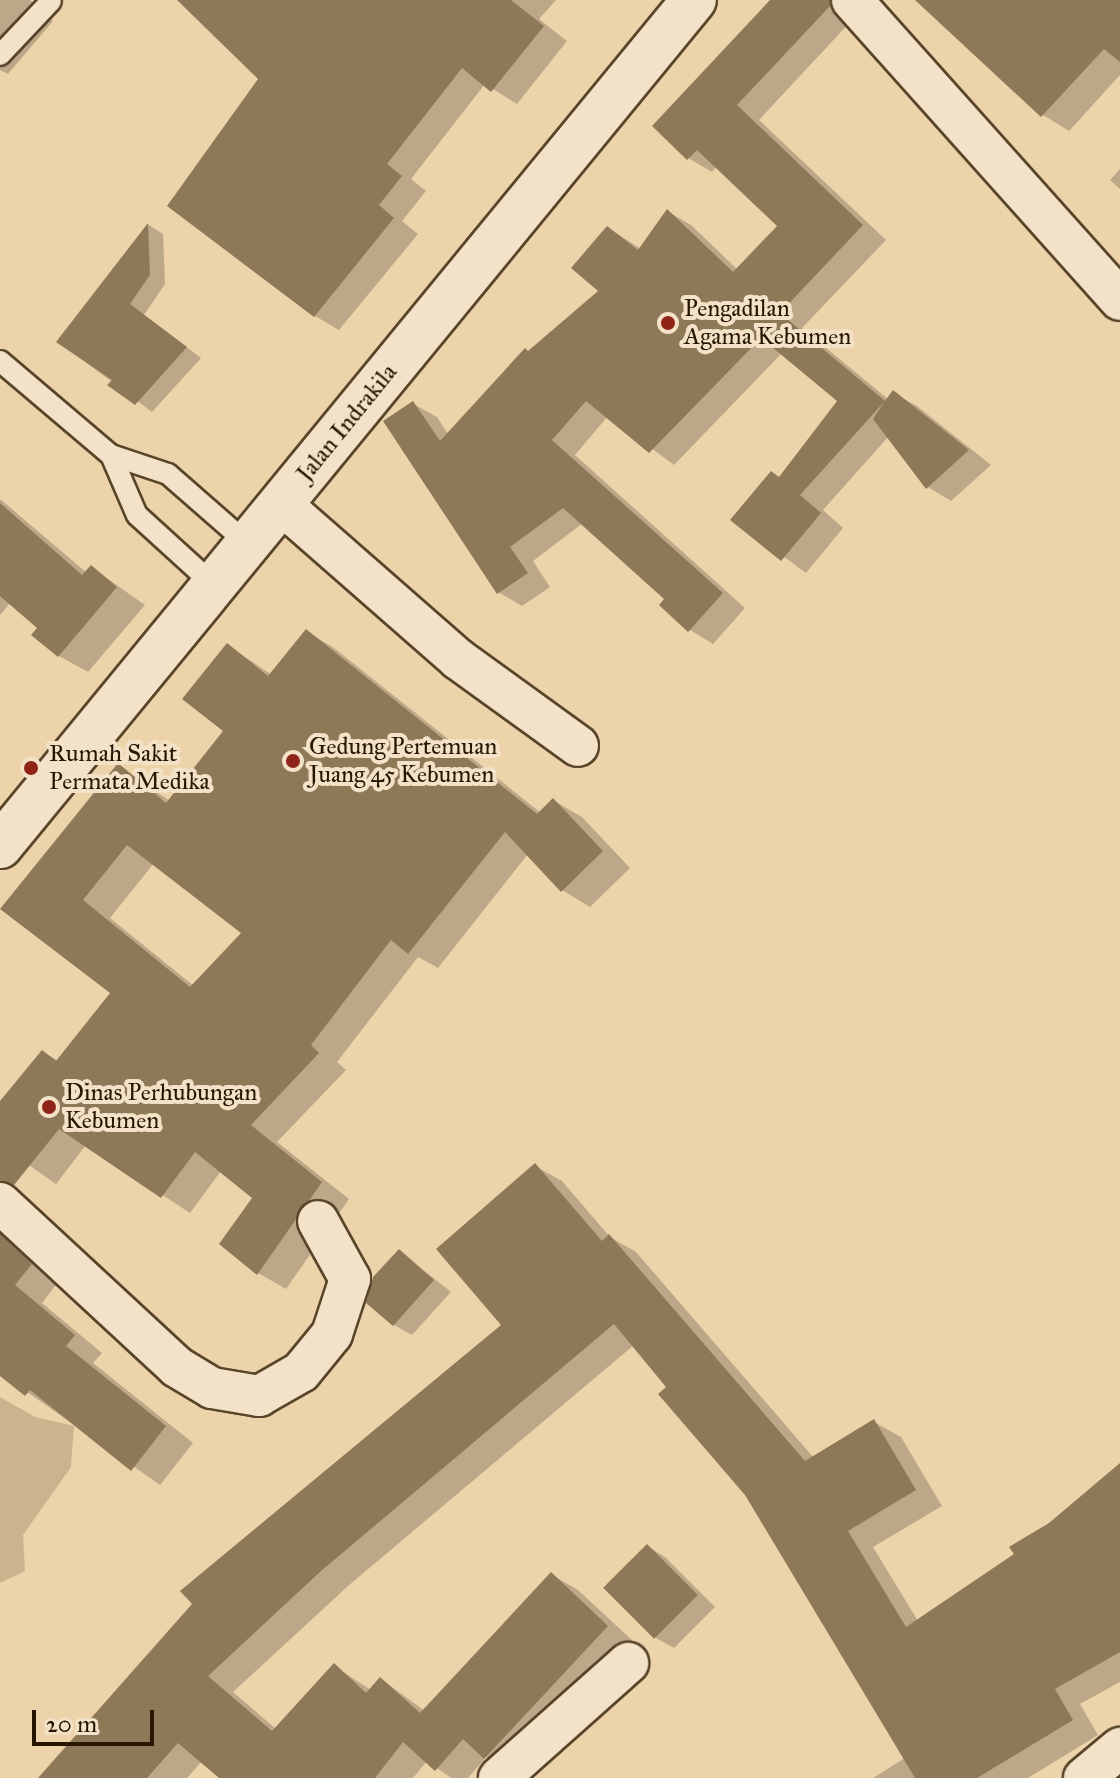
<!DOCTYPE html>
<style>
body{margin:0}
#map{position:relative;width:1120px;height:1778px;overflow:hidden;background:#ecd3aa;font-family:"IM FELL Great Primer",serif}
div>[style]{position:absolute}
.green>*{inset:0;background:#cbb38d}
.shadow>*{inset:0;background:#0003}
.building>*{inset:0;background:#8d7858;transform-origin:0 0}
.roads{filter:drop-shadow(2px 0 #58452a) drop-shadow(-2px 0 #58452a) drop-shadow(0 2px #58452a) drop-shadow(0 -2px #58452a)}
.lane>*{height:20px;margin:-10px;padding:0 10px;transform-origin:10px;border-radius:10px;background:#f3e2c8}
.street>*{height:40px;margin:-20px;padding:0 20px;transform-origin:20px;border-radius:20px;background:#f3e2c8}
.secondary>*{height:44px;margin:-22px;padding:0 22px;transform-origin:22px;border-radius:22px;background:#f3e2c8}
.dots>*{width:22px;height:22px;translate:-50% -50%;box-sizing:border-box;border:4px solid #f3e2c8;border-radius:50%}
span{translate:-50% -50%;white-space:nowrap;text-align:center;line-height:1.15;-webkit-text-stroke:8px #f3e2c8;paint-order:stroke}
.poi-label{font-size:24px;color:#271600}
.left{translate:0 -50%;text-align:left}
.street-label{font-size:24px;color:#271600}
.scale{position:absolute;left:32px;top:1710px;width:122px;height:36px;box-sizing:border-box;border:4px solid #271600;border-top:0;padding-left:10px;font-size:24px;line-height:28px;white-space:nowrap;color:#271600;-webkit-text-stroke:6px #f3e2c8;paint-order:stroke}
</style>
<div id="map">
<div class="green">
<div style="clip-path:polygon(0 1397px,35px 1417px,74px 1426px,71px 1467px,23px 1535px,25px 1571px,0 1583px)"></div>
</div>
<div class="shadow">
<div style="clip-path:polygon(0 0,30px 0,53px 21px,8px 74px,0 70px)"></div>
<div style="clip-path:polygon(187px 0,556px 0,539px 19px,567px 41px,517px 104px,485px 84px,411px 179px,426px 191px,402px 221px,418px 234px,339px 330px,315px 316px,261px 79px)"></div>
<div style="clip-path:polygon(774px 0,854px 0,853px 19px,759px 120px,886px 240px,802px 328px,889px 400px,893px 393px,917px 406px,991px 465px,951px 501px,928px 487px,889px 436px,823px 510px,843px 528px,806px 573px,733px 519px,780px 478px,840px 401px,782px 353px,674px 465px,608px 416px,575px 455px,745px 608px,713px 644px,690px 630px,667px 599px,583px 523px,533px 561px,550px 587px,522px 606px,498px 592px,413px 404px,437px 417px,448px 434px,529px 352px,601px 291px,608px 228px,641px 249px,667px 211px,691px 225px,738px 270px,780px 226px,717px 166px,712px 172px,688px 158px)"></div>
<div style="clip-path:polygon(918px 0,1120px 0,1120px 75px,1069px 131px,1043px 115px)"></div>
<div style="clip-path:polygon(1120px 169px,1120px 189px,1110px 180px)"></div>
<div style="clip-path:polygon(149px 225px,163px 234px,165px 284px,144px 315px,201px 358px,152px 412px,59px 342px)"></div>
<div style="clip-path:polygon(0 499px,87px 573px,91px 567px,145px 605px,88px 672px,59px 656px,40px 628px,11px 602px,0 615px)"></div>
<div style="clip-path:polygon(evenodd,306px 631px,334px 648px,541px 813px,554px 801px,582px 817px,630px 868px,590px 907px,562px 890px,528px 854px,438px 968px,418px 957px,337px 1062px,346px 1070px,277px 1142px,349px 1199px,286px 1289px,258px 1273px,254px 1198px,221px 1171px,190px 1213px,86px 1145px,56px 1184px,0 1145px,0 1105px,43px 1052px,59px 1061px,113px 992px,2px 910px,118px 766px,170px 801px,226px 731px,227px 645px,272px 675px,306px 631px,154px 863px,244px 933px,194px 986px,110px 918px,154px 863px)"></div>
<div style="clip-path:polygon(535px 1166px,562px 1181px,610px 1237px,636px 1252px,814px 1458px,874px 1422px,901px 1437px,942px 1506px,873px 1547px,918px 1621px,1120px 1500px,1120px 1682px,1080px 1704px,1098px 1735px,1028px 1778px,873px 1778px,905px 1758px,747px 1494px,634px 1345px,348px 1586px,233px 1692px,276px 1729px,334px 1666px,371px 1690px,381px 1679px,425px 1711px,552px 1575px,578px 1590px,634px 1642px,512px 1772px,486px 1757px,468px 1778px,451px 1778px,427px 1761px,413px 1778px,222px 1778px,202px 1761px,187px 1778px,41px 1778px,504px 1325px)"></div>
<div style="clip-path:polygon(0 1223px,59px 1281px,42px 1303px,102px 1353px,93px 1363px,193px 1443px,160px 1485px,0 1373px)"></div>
<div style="clip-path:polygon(399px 1251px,451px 1292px,412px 1335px,394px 1325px)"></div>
<div style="clip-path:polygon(647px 1546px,665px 1557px,715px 1607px,674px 1648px,656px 1638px)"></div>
</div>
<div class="building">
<div style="clip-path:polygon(177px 0,511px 0,544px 26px,491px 92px,462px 68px,387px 164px,402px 176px,379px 205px,394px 218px,314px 317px,167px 206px,258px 79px)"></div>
<div style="clip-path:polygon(770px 0,830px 0,830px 6px,737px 105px,863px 225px,780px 313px,885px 401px,893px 390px,969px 450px,926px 489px,873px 419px,884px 402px,800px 495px,821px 513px,781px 561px,730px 520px,771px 471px,779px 477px,837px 401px,761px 338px,649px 453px,586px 401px,552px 440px,723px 593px,688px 632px,659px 605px,664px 599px,563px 508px,510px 547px,528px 573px,497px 594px,383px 421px,413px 401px,440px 441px,525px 348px,528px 351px,598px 291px,571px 268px,607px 226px,638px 250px,667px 209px,733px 272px,777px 226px,697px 150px,687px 160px,652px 126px)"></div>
<div style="clip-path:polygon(915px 0,1120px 0,1120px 62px,1104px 49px,1041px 117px)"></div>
<div style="clip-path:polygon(148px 223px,150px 275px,130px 304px,187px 347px,135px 405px,107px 385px,112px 380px,56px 342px)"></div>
<div style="clip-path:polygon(0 503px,82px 575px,91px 565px,117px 587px,58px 657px,31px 635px,37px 628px,0 596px)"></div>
<div style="clip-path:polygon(evenodd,306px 629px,537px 814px,553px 798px,603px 851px,561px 892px,505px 832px,408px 954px,391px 940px,311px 1045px,319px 1053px,251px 1125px,322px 1182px,257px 1275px,219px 1244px,252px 1198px,195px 1152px,161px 1198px,59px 1129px,14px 1185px,0 1181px,0 1101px,42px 1050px,56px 1061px,110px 993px,0 909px,118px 763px,166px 803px,223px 731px,182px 699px,227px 643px,268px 676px,306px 629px,127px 845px,241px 933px,190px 987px,83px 900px,127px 845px)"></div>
<div style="clip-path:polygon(535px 1163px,602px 1241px,609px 1234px,805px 1461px,874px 1419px,916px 1490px,848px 1531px,906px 1627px,1014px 1554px,1009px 1547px,1049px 1523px,1120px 1463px,1120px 1652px,1055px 1689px,1073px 1720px,977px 1778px,915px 1778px,745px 1495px,658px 1394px,666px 1387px,614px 1324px,321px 1571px,208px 1676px,272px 1731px,334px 1663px,366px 1693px,380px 1677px,420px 1713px,551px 1572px,608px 1626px,484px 1759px,463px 1739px,435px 1771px,403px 1742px,375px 1778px,219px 1778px,178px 1743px,147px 1778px,38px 1778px,192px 1604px,180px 1591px,501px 1325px,436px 1249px)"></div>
<div style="clip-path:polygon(0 1234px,32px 1264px,15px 1285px,75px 1335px,66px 1346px,166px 1426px,131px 1471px,30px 1390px,25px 1396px,0 1376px)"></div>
<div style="clip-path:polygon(399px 1249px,434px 1280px,393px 1326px,366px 1303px,373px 1277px)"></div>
<div style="left:647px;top:1544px;width:72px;height:62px;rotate:45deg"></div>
</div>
<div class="roads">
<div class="lane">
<div style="left:0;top:55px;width:74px;rotate:-46.6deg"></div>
<div style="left:0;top:361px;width:145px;rotate:40.3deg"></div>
<div style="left:111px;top:455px;width:60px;rotate:18.4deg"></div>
<div style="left:168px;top:474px;width:106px;rotate:41.2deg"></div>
<div style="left:111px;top:455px;width:65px;rotate:66.6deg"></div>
<div style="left:137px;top:515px;width:104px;rotate:42.3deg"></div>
</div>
<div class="street">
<div style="left:852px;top:0;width:402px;rotate:48.2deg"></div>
<div style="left:281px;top:504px;width:235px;rotate:41.2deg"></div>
<div style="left:458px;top:659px;width:148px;rotate:35.9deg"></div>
<div style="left:0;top:1203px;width:241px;rotate:42.8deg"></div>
<div style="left:177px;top:1367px;width:41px;rotate:31deg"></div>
<div style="left:212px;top:1388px;width:48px;rotate:9.7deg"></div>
<div style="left:259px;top:1396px;width:48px;rotate:-29.7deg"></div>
<div style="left:301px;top:1372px;width:49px;rotate:-50.8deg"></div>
<div style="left:332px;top:1334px;width:58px;rotate:-71.9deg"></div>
<div style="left:350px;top:1279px;width:66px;rotate:-118.9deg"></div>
<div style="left:499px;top:1778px;width:173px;rotate:-41.7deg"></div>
<div style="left:1084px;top:1778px;width:47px;rotate:-39.8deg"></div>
</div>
<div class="secondary">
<div style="left:0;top:846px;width:1094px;rotate:-50.64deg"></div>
</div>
</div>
<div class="dots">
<div style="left:668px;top:323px;background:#8f2418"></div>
<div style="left:293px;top:761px;background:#8f2418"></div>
<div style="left:31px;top:768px;background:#8f2418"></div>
<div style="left:49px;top:1107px;background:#8f2418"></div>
</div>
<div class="poi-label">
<span class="left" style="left:684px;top:323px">Pengadilan<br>Agama Kebumen</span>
<span class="left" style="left:309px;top:761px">Gedung Pertemuan<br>Juang 45 Kebumen</span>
<span class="left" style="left:49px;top:768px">Rumah Sakit<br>Permata Medika</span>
<span class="left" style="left:65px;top:1107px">Dinas Perhubungan<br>Kebumen</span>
</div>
<div class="street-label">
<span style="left:347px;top:423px;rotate:-51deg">Jalan Indrakila</span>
</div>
<div class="scale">20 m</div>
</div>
